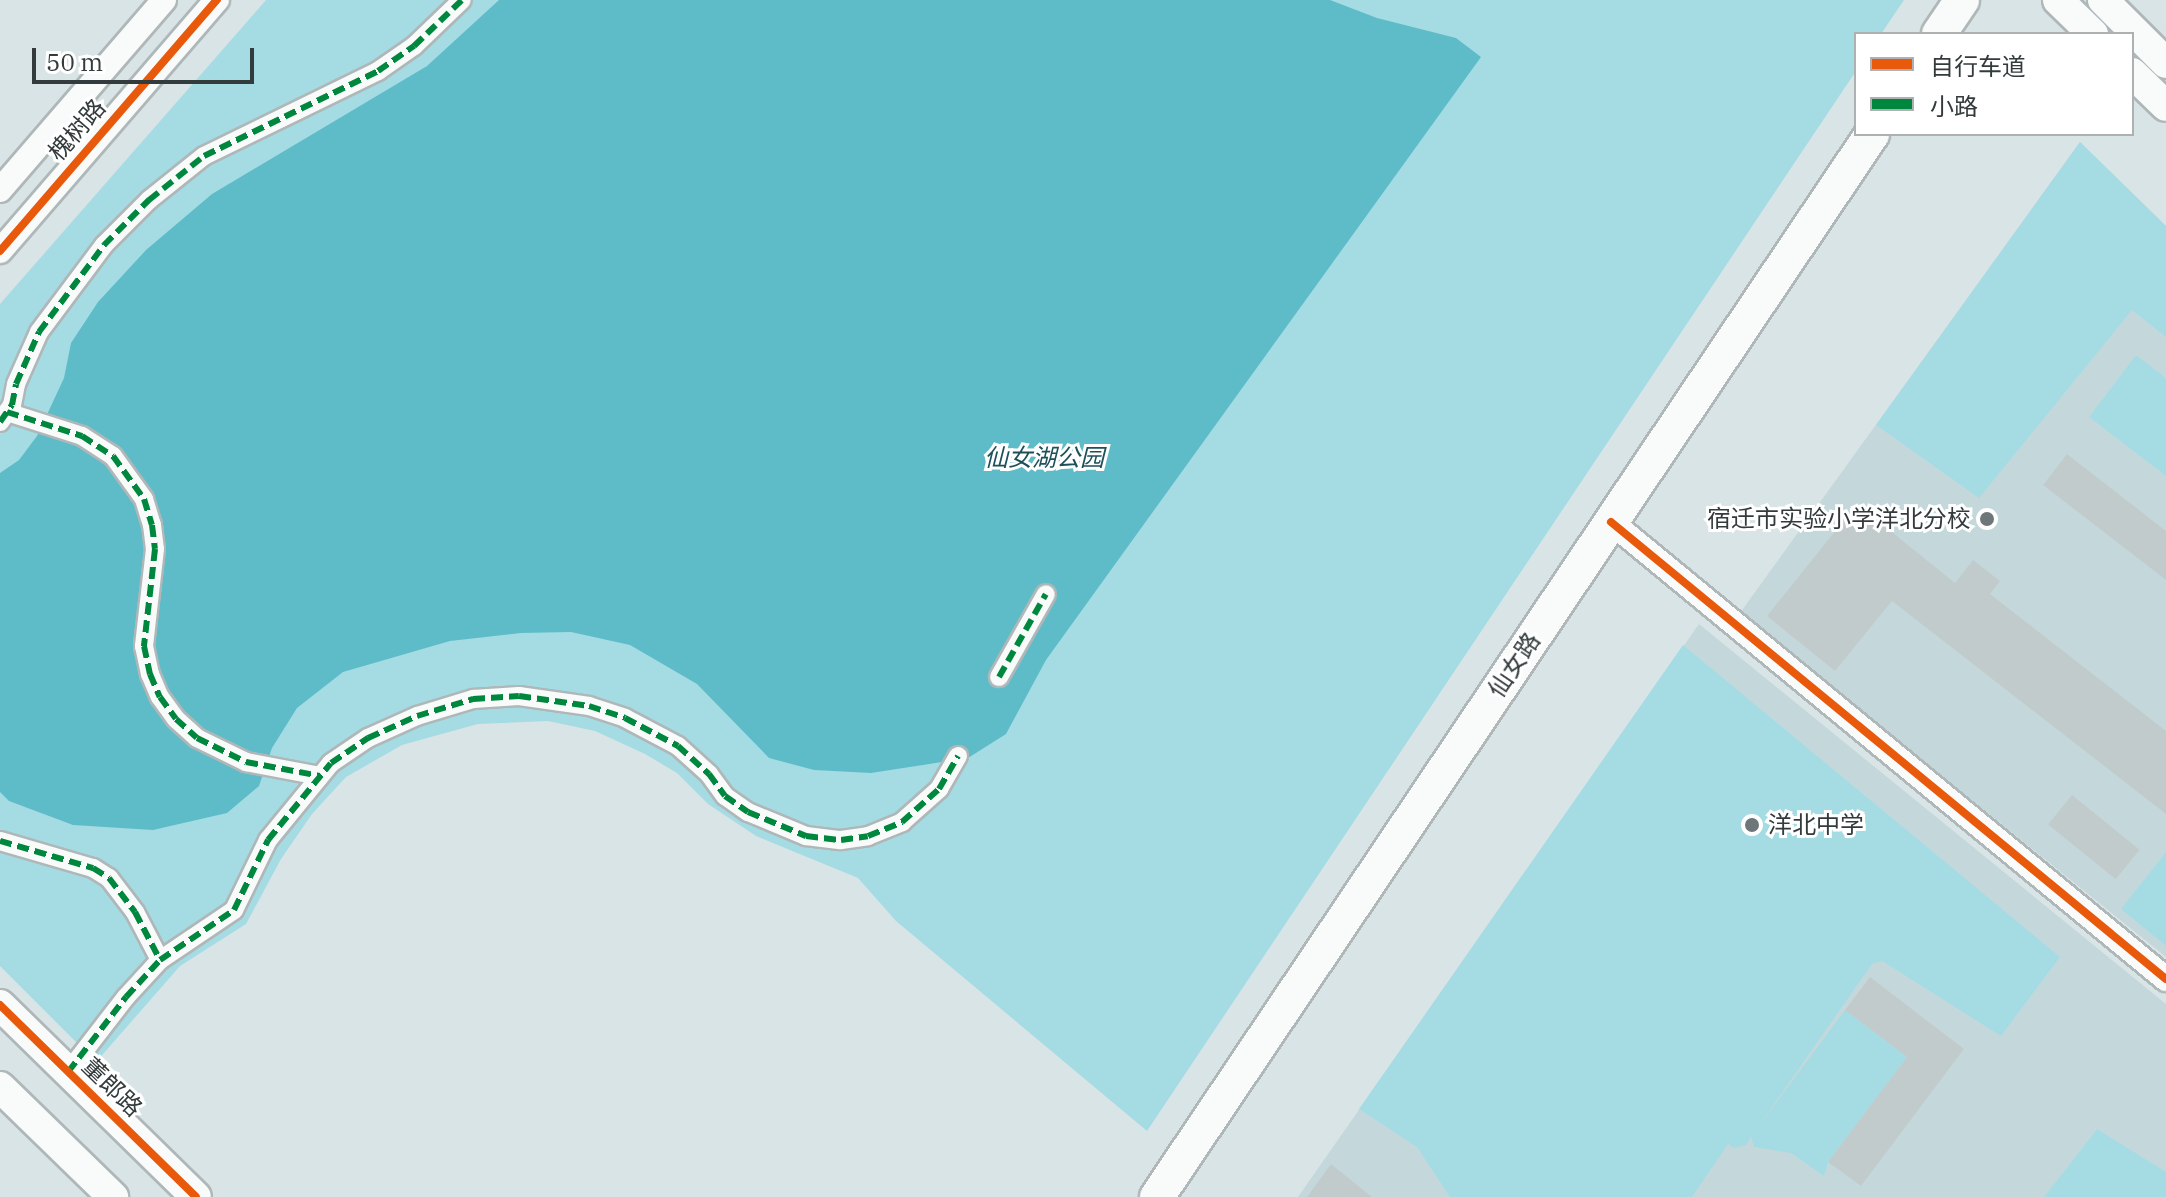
<!DOCTYPE html>
<meta charset="utf-8">
<style>
body{margin:0}
#map{position:relative;width:2166px;height:1197px;overflow:hidden;background:#d9e4e6;font-family:"IBM Plex Serif","Noto Sans SC",serif}
div>[style]{position:absolute}
.built>*{inset:0;background:#c4d8dc}
.green>*{inset:0;background:#a5dce4}
.water>*{inset:0;background:#5ebcc8}
.building>*{inset:0;background:#c2cbcc;transform-origin:0 0}
.roads{filter:drop-shadow(2px 0 #afb7b8) drop-shadow(-2px 0 #afb7b8) drop-shadow(0 2px #afb7b8) drop-shadow(0 -2px #afb7b8)}
.pedestrian>*{height:18px;margin:-9px;padding:0 9px;transform-origin:9px;border-radius:9px;background:#f9fbfb}
.minor>*{height:24px;margin:-12px;padding:0 12px;transform-origin:12px;border-radius:12px;background:#f9fbfb}
.tertiary>*{height:30px;margin:-15px;padding:0 15px;transform-origin:15px;border-radius:15px;background:#f9fbfb}
.secondary>*{height:34px;margin:-17px;padding:0 17px;transform-origin:17px;border-radius:17px;background:#f9fbfb}
.quiet>*{height:6px;margin-top:-3px;transform-origin:0;background:repeating-linear-gradient(90deg,#00873e 0 12px,transparent 0 18px)}
.cycleway>*{height:8px;margin:-4px;padding:0 4px;transform-origin:4px;border-radius:4px;background:#e8590c}
.dots>*{width:22px;height:22px;translate:-50% -50%;box-sizing:border-box;border:4px solid #fff;border-radius:50%}
span{translate:-50% -50%;white-space:nowrap;text-align:center;line-height:1.15;-webkit-text-stroke:6px #fff;paint-order:stroke}
.street-label{font-size:24px;color:#333b3c}
.park-label{font-size:24px;color:#1d5058;font-style:italic}
.poi-label{font-size:24px;color:#333b3c}
.right{translate:-100% -50%;text-align:right}
.left{translate:0 -50%;text-align:left}
.legend{position:absolute;left:1854px;top:32px;width:280px;height:104px;box-sizing:border-box;background:#fff;border:2px solid #adb1b1;margin:0;padding:10px 14px;list-style:none;font-size:24px;color:#333b3c}
.legend li{display:flex;align-items:center;gap:16px;height:40px}
.legend b{width:40px;border:2px solid #adb1b1}
.scale{position:absolute;left:32px;top:48px;width:222px;height:36px;box-sizing:border-box;border:4px solid #333b3c;border-top:0;padding-left:10px;font-size:24px;line-height:28px;white-space:nowrap;color:#333b3c;-webkit-text-stroke:6px #fff;paint-order:stroke}
</style>
<div id="map">
<div class="built">
<div style="clip-path:polygon(2080px 142px,2166px 226px,2166px 957px,1740px 613px)"></div>
<div style="clip-path:polygon(1699px 624px,2166px 1004px,2166px 1197px,1298px 1197px)"></div>
</div>
<div class="green">
<div style="clip-path:polygon(266px 0,1904px 0,1881px 34px,1856px 34px,1856px 71px,1147px 1131px,896px 921px,858px 878px,756px 836px,708px 804px,677px 773px,645px 754px,595px 731px,548px 721px,478px 724px,402px 745px,346px 777px,312px 814px,281px 859px,246px 924px,180px 966px,96px 1062px,0 966px,0 304px)"></div>
<div style="clip-path:polygon(2080px 142px,2166px 226px,2166px 337px,2132px 310px,1979px 498px,1876px 425px)"></div>
<div style="clip-path:polygon(2136px 355px,2166px 378px,2166px 476px,2089px 417px)"></div>
<div style="clip-path:polygon(1683px 645px,2060px 957px,2001px 1036px,1882px 961px,1872px 964px,1758px 1127px,1845px 1010px,1907px 1057px,1828px 1162px,1824px 1176px,1791px 1153px,1754px 1147px,1751px 1137px,1746px 1145px,1734px 1148px,1728px 1144px,1692px 1197px,1450px 1197px,1417px 1147px,1359px 1109px)"></div>
<div style="clip-path:polygon(2166px 852px,2166px 946px,2121px 909px)"></div>
<div style="clip-path:polygon(2097px 1129px,2166px 1172px,2166px 1197px,2044px 1197px)"></div>
</div>
<div class="water">
<div style="clip-path:polygon(499px 0,1330px 0,1377px 18px,1456px 38px,1481px 57px,1046px 660px,1006px 734px,968px 758px,871px 773px,814px 770px,769px 758px,697px 684px,630px 645px,571px 632px,521px 633px,450px 641px,343px 672px,297px 708px,272px 748px,259px 786px,227px 813px,153px 830px,73px 825px,9px 801px,0 792px,0 473px,19px 460px,37px 436px,64px 378px,71px 343px,98px 302px,146px 250px,212px 194px,427px 66px)"></div>
</div>
<div class="building">
<div style="clip-path:polygon(2067px 454px,2166px 531px,2166px 580px,2043px 485px)"></div>
<div style="clip-path:polygon(1857px 504px,1955px 583px,1973px 560px,2000px 581px,1990px 594px,2166px 731px,2166px 814px,1892px 601px,1835px 671px,1767px 616px)"></div>
<div style="left:2072px;top:795px;width:87px;height:38px;rotate:39deg"></div>
<div style="clip-path:polygon(1870px 977px,1964px 1049px,1861px 1186px,1828px 1162px,1907px 1057px,1845px 1010px)"></div>
<div style="clip-path:polygon(1331px 1164px,1372px 1197px,1307px 1197px)"></div>
</div>
<div class="roads">
<div class="pedestrian">
<div style="left:7px;top:412px;width:79px;rotate:17.7deg"></div>
<div style="left:82px;top:436px;width:37px;rotate:33deg"></div>
<div style="left:113px;top:456px;width:53px;rotate:54.2deg"></div>
<div style="left:144px;top:499px;width:27px;rotate:73deg"></div>
<div style="left:152px;top:525px;width:24px;rotate:83deg"></div>
<div style="left:155px;top:549px;width:98px;rotate:96.5deg"></div>
<div style="left:144px;top:646px;width:29px;rotate:78deg"></div>
<div style="left:150px;top:674px;width:25px;rotate:67deg"></div>
<div style="left:160px;top:697px;width:27px;rotate:54deg"></div>
<div style="left:176px;top:719px;width:28px;rotate:42deg"></div>
<div style="left:197px;top:738px;width:55px;rotate:26.1deg"></div>
<div style="left:246px;top:762px;width:75px;rotate:10.7deg"></div>
<div style="left:0;top:422px;width:21px;rotate:-55deg"></div>
<div style="left:12px;top:405px;width:21px;rotate:-79deg"></div>
<div style="left:16px;top:384px;width:57px;rotate:-66.1deg"></div>
<div style="left:39px;top:332px;width:109px;rotate:-53.2deg"></div>
<div style="left:104px;top:245px;width:64px;rotate:-45deg"></div>
<div style="left:149px;top:200px;width:70px;rotate:-38.7deg"></div>
<div style="left:204px;top:156px;width:194px;rotate:-26deg"></div>
<div style="left:378px;top:71px;width:44px;rotate:-34.8deg"></div>
<div style="left:414px;top:46px;width:66px;rotate:-43.8deg"></div>
<div style="left:999px;top:677px;width:95px;rotate:-60.5deg"></div>
<div style="left:0;top:841px;width:97px;rotate:16.2deg"></div>
<div style="left:93px;top:868px;width:19px;rotate:32deg"></div>
<div style="left:109px;top:878px;width:43px;rotate:52.6deg"></div>
<div style="left:135px;top:912px;width:54px;rotate:62.5deg"></div>
<div style="left:68px;top:1072px;width:95px;rotate:-52.3deg"></div>
<div style="left:126px;top:997px;width:50px;rotate:-47.4deg"></div>
<div style="left:160px;top:960px;width:89px;rotate:-34deg"></div>
<div style="left:234px;top:910px;width:78px;rotate:-64.1deg"></div>
<div style="left:268px;top:840px;width:99px;rotate:-50.7deg"></div>
<div style="left:331px;top:763px;width:45px;rotate:-34deg"></div>
<div style="left:368px;top:738px;width:54px;rotate:-24.2deg"></div>
<div style="left:417px;top:716px;width:59px;rotate:-16.9deg"></div>
<div style="left:473px;top:699px;width:46px;rotate:-3.7deg"></div>
<div style="left:519px;top:696px;width:71px;rotate:8.1deg"></div>
<div style="left:589px;top:706px;width:38px;rotate:18deg"></div>
<div style="left:625px;top:718px;width:60px;rotate:27.8deg"></div>
<div style="left:678px;top:746px;width:42px;rotate:42.1deg"></div>
<div style="left:709px;top:774px;width:27px;rotate:54deg"></div>
<div style="left:725px;top:796px;width:28px;rotate:35deg"></div>
<div style="left:748px;top:812px;width:63px;rotate:22.5deg"></div>
<div style="left:806px;top:836px;width:35px;rotate:7deg"></div>
<div style="left:841px;top:840px;width:27px;rotate:-8deg"></div>
<div style="left:868px;top:836px;width:37px;rotate:-22deg"></div>
<div style="left:902px;top:822px;width:50px;rotate:-41.7deg"></div>
<div style="left:939px;top:789px;width:38px;rotate:-60deg"></div>
</div>
<div class="minor">
<div style="left:0;top:190px;width:251px;rotate:-49.2deg"></div>
<div style="left:0;top:251px;width:332px;rotate:-49.2deg"></div>
<div style="left:1611px;top:522px;width:719px;rotate:39.47deg"></div>
</div>
<div class="tertiary">
<div style="left:2058px;top:0;width:49px;rotate:44.2deg"></div>
<div style="left:2103px;top:0;width:89px;rotate:45deg"></div>
<div style="left:2132px;top:73px;width:47px;rotate:44.1deg"></div>
<div style="left:0;top:1005px;width:274px;rotate:44.4deg"></div>
<div style="left:0;top:1087px;width:158px;rotate:44.2deg"></div>
</div>
<div class="secondary">
<div style="left:1939px;top:34px;width:41px;rotate:-55.9deg"></div>
<div style="left:1157px;top:1197px;width:1281px;rotate:-56.07deg"></div>
</div>
</div>
<div class="quiet">
<div style="left:7px;top:412px;width:79px;rotate:17.7deg"></div>
<div style="left:82px;top:436px;width:37px;rotate:33deg"></div>
<div style="left:113px;top:456px;width:53px;rotate:54.2deg"></div>
<div style="left:144px;top:499px;width:27px;rotate:73deg"></div>
<div style="left:152px;top:525px;width:24px;rotate:83deg"></div>
<div style="left:155px;top:549px;width:98px;rotate:96.5deg"></div>
<div style="left:144px;top:646px;width:29px;rotate:78deg"></div>
<div style="left:150px;top:674px;width:25px;rotate:67deg"></div>
<div style="left:160px;top:697px;width:27px;rotate:54deg"></div>
<div style="left:176px;top:719px;width:28px;rotate:42deg"></div>
<div style="left:197px;top:738px;width:55px;rotate:26.1deg"></div>
<div style="left:246px;top:762px;width:75px;rotate:10.7deg"></div>
<div style="left:0;top:422px;width:21px;rotate:-55deg"></div>
<div style="left:12px;top:405px;width:21px;rotate:-79deg"></div>
<div style="left:16px;top:384px;width:57px;rotate:-66.1deg"></div>
<div style="left:39px;top:332px;width:109px;rotate:-53.2deg"></div>
<div style="left:104px;top:245px;width:64px;rotate:-45deg"></div>
<div style="left:149px;top:200px;width:70px;rotate:-38.7deg"></div>
<div style="left:204px;top:156px;width:194px;rotate:-26deg"></div>
<div style="left:378px;top:71px;width:44px;rotate:-34.8deg"></div>
<div style="left:414px;top:46px;width:66px;rotate:-43.8deg"></div>
<div style="left:999px;top:677px;width:95px;rotate:-60.5deg"></div>
<div style="left:0;top:841px;width:97px;rotate:16.2deg"></div>
<div style="left:93px;top:868px;width:19px;rotate:32deg"></div>
<div style="left:109px;top:878px;width:43px;rotate:52.6deg"></div>
<div style="left:135px;top:912px;width:54px;rotate:62.5deg"></div>
<div style="left:68px;top:1072px;width:95px;rotate:-52.3deg"></div>
<div style="left:126px;top:997px;width:50px;rotate:-47.4deg"></div>
<div style="left:160px;top:960px;width:89px;rotate:-34deg"></div>
<div style="left:234px;top:910px;width:78px;rotate:-64.1deg"></div>
<div style="left:268px;top:840px;width:99px;rotate:-50.7deg"></div>
<div style="left:331px;top:763px;width:45px;rotate:-34deg"></div>
<div style="left:368px;top:738px;width:54px;rotate:-24.2deg"></div>
<div style="left:417px;top:716px;width:59px;rotate:-16.9deg"></div>
<div style="left:473px;top:699px;width:46px;rotate:-3.7deg"></div>
<div style="left:519px;top:696px;width:71px;rotate:8.1deg"></div>
<div style="left:589px;top:706px;width:38px;rotate:18deg"></div>
<div style="left:625px;top:718px;width:60px;rotate:27.8deg"></div>
<div style="left:678px;top:746px;width:42px;rotate:42.1deg"></div>
<div style="left:709px;top:774px;width:27px;rotate:54deg"></div>
<div style="left:725px;top:796px;width:28px;rotate:35deg"></div>
<div style="left:748px;top:812px;width:63px;rotate:22.5deg"></div>
<div style="left:806px;top:836px;width:35px;rotate:7deg"></div>
<div style="left:841px;top:840px;width:27px;rotate:-8deg"></div>
<div style="left:868px;top:836px;width:37px;rotate:-22deg"></div>
<div style="left:902px;top:822px;width:50px;rotate:-41.7deg"></div>
<div style="left:939px;top:789px;width:38px;rotate:-60deg"></div>
</div>
<div class="cycleway">
<div style="left:0;top:251px;width:332px;rotate:-49.2deg"></div>
<div style="left:1611px;top:522px;width:719px;rotate:39.47deg"></div>
<div style="left:0;top:1005px;width:274px;rotate:44.4deg"></div>
</div>
<div class="dots">
<div style="left:1987px;top:519px;background:#6d7678"></div>
<div style="left:1752px;top:825px;background:#6d7678"></div>
</div>
<div class="street-label">
<span style="left:77px;top:130px;rotate:-49deg">槐树路</span>
<span style="left:1514px;top:665px;rotate:-56deg">仙女路</span>
<span style="left:112px;top:1087px;rotate:44deg">董郎路</span>
</div>
<div class="park-label">
<span style="left:1044px;top:458px">仙女湖公园</span>
</div>
<div class="poi-label">
<span class="right" style="left:1971px;top:519px">宿迁市实验小学洋北分校</span>
<span class="left" style="left:1768px;top:825px">洋北中学</span>
</div>
<ul class="legend">
<li><b style="height:10px;background:#e8590c"></b>自行车道</li>
<li><b style="height:10px;background:#00873e"></b>小路</li>
</ul>
<div class="scale">50 m</div>
</div>
